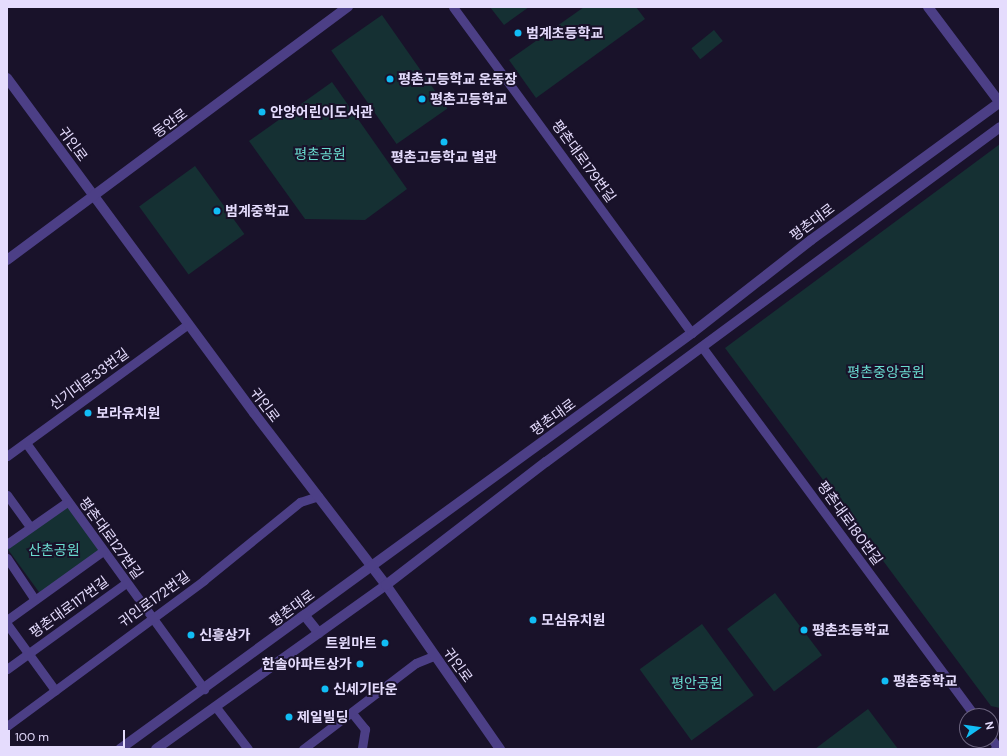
<!DOCTYPE html>
<meta charset="utf-8">
<style>
body{margin:0}
#map{position:relative;width:1007px;height:756px;overflow:hidden;background:#19122a;font-family:"DM Sans","Noto Sans KR",sans-serif}
div>[style]{position:absolute}
.green>*{inset:0;background:#153033;transform-origin:0 0}
.minor>*{height:9px;margin:-4.5px;padding:0 4.5px;transform-origin:4.5px;border-radius:4.5px;background:#4c3f86}
.tertiary>*{height:10px;margin:-5px;padding:0 5px;transform-origin:5px;border-radius:5px;background:#4c3f86}
.dots>*{width:11px;height:11px;translate:-50% -50%;box-sizing:border-box;border:2px solid #19122a;border-radius:50%}
span{translate:-50% -50%;white-space:nowrap;text-align:center;line-height:1.15;-webkit-text-stroke:4px #19122a;paint-order:stroke}
.poi-label{font-size:14px;color:#e5dcfd;font-weight:700}
.left{translate:0 -50%;text-align:left}
.right{translate:-100% -50%;text-align:right}
.street-label{font-size:14px;color:#e5dcfd}
.park-label{font-size:14px;color:#6adcd0}
.frame{position:absolute;inset:0;border:8px solid #e5dcfd;pointer-events:none}
.north{position:absolute;left:959px;top:708px;width:40px;height:40px;box-sizing:border-box;background:#19122a;border:1px solid #6b637e;border-radius:50%;rotate:77deg;font-size:11px;font-weight:700;line-height:16px;text-align:center;color:#e5dcfd}
.north::after{content:'';display:block;margin:auto;width:14px;height:18px;background:#11bdf5;clip-path:polygon(50% 0,100% 100%,50% 72%,0 100%)}
.scale{position:absolute;left:8px;top:730px;width:117px;height:18px;box-sizing:border-box;border:2px solid #e5dcfd;border-top:0;padding-left:5px;font-size:12px;line-height:14px;white-space:nowrap;color:#e5dcfd;-webkit-text-stroke:3px #19122a;paint-order:stroke}
</style>
<div id="map">
<div class="green">
<div style="clip-path:polygon(490px 7px,529px 7px,504px 25px)"></div>
<div style="clip-path:polygon(584px 7px,636px 7px,645px 19px,536px 98px,509px 60px)"></div>
<div style="left:382px;top:15px;width:114px;height:62px;rotate:55deg"></div>
<div style="left:714px;top:30px;width:14px;height:29px;rotate:51deg"></div>
<div style="clip-path:polygon(332px 82px,407px 189px,365px 220px,305px 219px,249px 141px)"></div>
<div style="clip-path:polygon(1000px 144px,1000px 708px,991px 706px,725px 348px)"></div>
<div style="left:195px;top:166px;width:84px;height:69px;rotate:54deg"></div>
<div style="left:66px;top:505px;width:56px;height:73px;rotate:54deg"></div>
<div style="left:775px;top:593px;width:78px;height:60px;rotate:53deg"></div>
<div style="left:702px;top:624px;width:88px;height:77px;rotate:54deg"></div>
<div style="clip-path:polygon(868px 709px,898px 749px,815px 749px)"></div>
</div>
<div class="minor">
<div style="left:453px;top:7px;width:404px;rotate:53.8deg"></div>
<div style="left:702px;top:347px;width:459px;rotate:53.5deg"></div>
<div style="left:26px;top:443px;width:304px;rotate:54.1deg"></div>
<div style="left:7px;top:456px;width:224px;rotate:-36.1deg"></div>
<div style="left:7px;top:495px;width:39px;rotate:54deg"></div>
<div style="left:7px;top:544px;width:73px;rotate:-35deg"></div>
<div style="left:7px;top:558px;width:50px;rotate:56.3deg"></div>
<div style="left:7px;top:620px;width:118px;rotate:-35.7deg"></div>
<div style="left:7px;top:624px;width:82px;rotate:54deg"></div>
<div style="left:7px;top:669px;width:147px;rotate:-35.9deg"></div>
<div style="left:215px;top:706px;width:54px;rotate:52.5deg"></div>
<div style="left:352px;top:713px;width:21px;rotate:51deg"></div>
<div style="left:365px;top:729px;width:20px;rotate:99deg"></div>
<div style="left:7px;top:726px;width:245px;rotate:-36.5deg"></div>
<div style="left:204px;top:580px;width:124px;rotate:-39.1deg"></div>
<div style="left:300px;top:502px;width:19px;rotate:-18deg"></div>
<div style="left:991px;top:738px;width:14px;rotate:54deg"></div>
<div style="left:303px;top:749px;width:142px;rotate:-37.3deg"></div>
<div style="left:416px;top:663px;width:18px;rotate:-22deg"></div>
</div>
<div class="tertiary">
<div style="left:928px;top:7px;width:120px;rotate:53.1deg"></div>
<div style="left:7px;top:78px;width:416px;rotate:53.6deg"></div>
<div style="left:254px;top:413px;width:217px;rotate:52.5deg"></div>
<div style="left:386px;top:585px;width:200px;rotate:55.2deg"></div>
<div style="left:7px;top:260px;width:425px;rotate:-36.6deg"></div>
<div style="left:305px;top:616px;width:22px;rotate:51deg"></div>
<div style="left:120px;top:749px;width:707px;rotate:-36.03deg"></div>
<div style="left:692px;top:333px;width:151px;rotate:-38deg"></div>
<div style="left:811px;top:240px;width:234px;rotate:-36.1deg"></div>
<div style="left:156px;top:749px;width:282px;rotate:-35.5deg"></div>
<div style="left:386px;top:585px;width:202px;rotate:-37.6deg"></div>
<div style="left:546px;top:462px;width:564px;rotate:-36.42deg"></div>
<div style="left:996px;top:749px;width:5px;rotate:-37deg"></div>
</div>
<div class="dots">
<div style="left:518px;top:33px;background:#11bdf5"></div>
<div style="left:390px;top:79px;background:#11bdf5"></div>
<div style="left:422px;top:99px;background:#11bdf5"></div>
<div style="left:262px;top:112px;background:#11bdf5"></div>
<div style="left:444px;top:142px;background:#11bdf5"></div>
<div style="left:217px;top:211px;background:#11bdf5"></div>
<div style="left:88px;top:413px;background:#11bdf5"></div>
<div style="left:533px;top:620px;background:#11bdf5"></div>
<div style="left:804px;top:630px;background:#11bdf5"></div>
<div style="left:191px;top:635px;background:#11bdf5"></div>
<div style="left:385px;top:643px;background:#11bdf5"></div>
<div style="left:360px;top:664px;background:#11bdf5"></div>
<div style="left:885px;top:681px;background:#11bdf5"></div>
<div style="left:325px;top:689px;background:#11bdf5"></div>
<div style="left:289px;top:717px;background:#11bdf5"></div>
</div>
<div class="poi-label">
<span class="left" style="left:526px;top:33px">범계초등학교</span>
<span class="left" style="left:398px;top:79px">평촌고등학교 운동장</span>
<span class="left" style="left:430px;top:99px">평촌고등학교</span>
<span class="left" style="left:270px;top:112px">안양어린이도서관</span>
<span style="left:444px;top:157px">평촌고등학교 별관</span>
<span class="left" style="left:225px;top:211px">범계중학교</span>
<span class="left" style="left:96px;top:413px">보라유치원</span>
<span class="left" style="left:541px;top:620px">모심유치원</span>
<span class="left" style="left:812px;top:630px">평촌초등학교</span>
<span class="left" style="left:199px;top:635px">신흥상가</span>
<span class="right" style="left:377px;top:643px">트윈마트</span>
<span class="right" style="left:352px;top:664px">한솔아파트상가</span>
<span class="left" style="left:893px;top:681px">평촌중학교</span>
<span class="left" style="left:333px;top:689px">신세기타운</span>
<span class="left" style="left:297px;top:717px">제일빌딩</span>
</div>
<div class="street-label">
<span style="left:170px;top:123px;rotate:-36deg">동안로</span>
<span style="left:73px;top:144px;rotate:54deg">귀인로</span>
<span style="left:584px;top:161px;rotate:54deg">평촌대로179번길</span>
<span style="left:812px;top:222px;rotate:-37deg">평촌대로</span>
<span style="left:89px;top:379px;rotate:-36deg">신기대로33번길</span>
<span style="left:265px;top:405px;rotate:53deg">귀인로</span>
<span style="left:553px;top:417px;rotate:-36deg">평촌대로</span>
<span style="left:850px;top:523px;rotate:54deg">평촌대로180번길</span>
<span style="left:111px;top:538px;rotate:54deg">평촌대로127번길</span>
<span style="left:154px;top:599px;rotate:-36deg">귀인로172번길</span>
<span style="left:69px;top:607px;rotate:-36deg">평촌대로117번길</span>
<span style="left:292px;top:608px;rotate:-36deg">평촌대로</span>
<span style="left:458px;top:665px;rotate:54deg">귀인로</span>
</div>
<div class="park-label">
<span style="left:320px;top:154px">평촌공원</span>
<span style="left:886px;top:372px">평촌중앙공원</span>
<span style="left:54px;top:550px">산촌공원</span>
<span style="left:697px;top:683px">평안공원</span>
</div>
<div class="frame"></div>
<div class="north">N</div>
<div class="scale">100 m</div>
</div>
